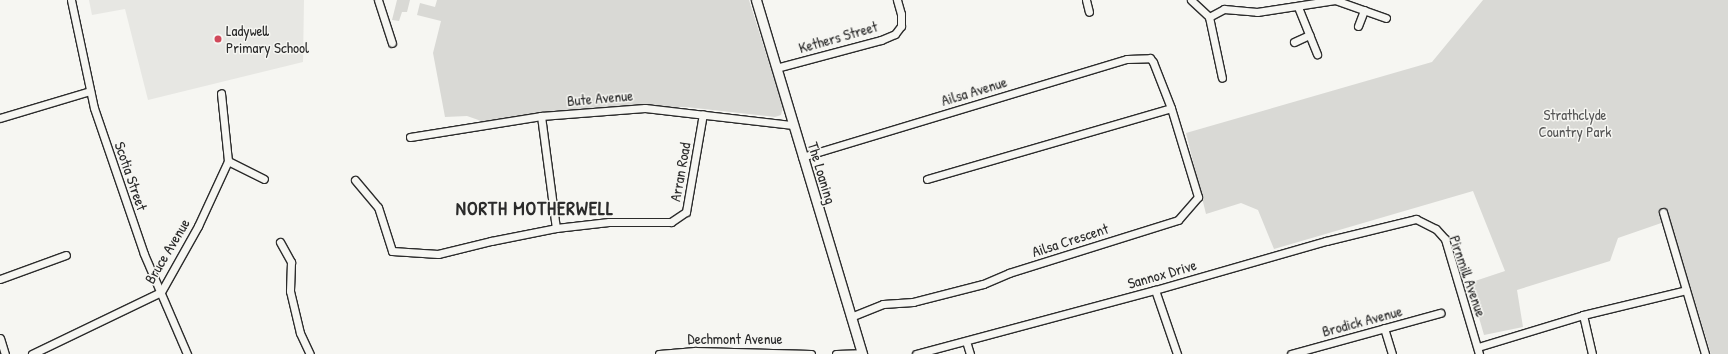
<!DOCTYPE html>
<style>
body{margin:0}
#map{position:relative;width:1728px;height:354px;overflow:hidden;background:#f6f6f2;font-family:"Patrick Hand",sans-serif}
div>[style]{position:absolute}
.built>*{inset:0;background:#e7e7e3}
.green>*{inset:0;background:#d9d9d5}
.roads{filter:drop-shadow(1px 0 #2b2b2b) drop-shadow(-1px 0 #2b2b2b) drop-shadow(0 1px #2b2b2b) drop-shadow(0 -1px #2b2b2b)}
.minor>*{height:7px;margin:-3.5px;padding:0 3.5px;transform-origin:3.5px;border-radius:3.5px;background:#f6f6f2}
.tertiary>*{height:9px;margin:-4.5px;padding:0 4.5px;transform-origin:4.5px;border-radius:4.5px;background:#f6f6f2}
.dots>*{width:11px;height:11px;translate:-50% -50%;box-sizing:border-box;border:2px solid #f6f6f2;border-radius:50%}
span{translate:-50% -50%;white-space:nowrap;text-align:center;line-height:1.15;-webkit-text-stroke:3px #f6f6f2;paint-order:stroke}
.poi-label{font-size:15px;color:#2b2b2b}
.left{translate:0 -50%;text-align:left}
.street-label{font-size:15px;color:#2b2b2b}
.park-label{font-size:15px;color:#565656}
.district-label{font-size:19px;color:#2b2b2b;font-weight:700;letter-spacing:1px}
</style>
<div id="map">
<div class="built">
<div style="clip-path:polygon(89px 0,304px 0,303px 62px,148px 100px,125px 9px,92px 15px)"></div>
</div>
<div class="green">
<div style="clip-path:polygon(397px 0,410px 0,407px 12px,402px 12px,399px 21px,392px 20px)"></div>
<div style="clip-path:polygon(437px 0,749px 0,783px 107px,781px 115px,775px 117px,686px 107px,624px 107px,487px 123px,467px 116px,445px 117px,433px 53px,441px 21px,417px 15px,420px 3px,435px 7px)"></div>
<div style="clip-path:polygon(1483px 0,1728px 0,1728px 354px,1711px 354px,1670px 220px,1618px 238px,1610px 261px,1517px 290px,1523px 327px,1484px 335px,1469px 283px,1505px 271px,1473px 191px,1274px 249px,1258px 210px,1241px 203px,1206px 214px,1186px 133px,1432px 62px)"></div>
</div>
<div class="roads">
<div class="minor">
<div style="left:71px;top:0;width:110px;rotate:78deg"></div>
<div style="left:94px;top:108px;width:154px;rotate:71.1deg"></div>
<div style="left:144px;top:254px;width:109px;rotate:66.7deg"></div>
<div style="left:378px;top:0;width:45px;rotate:72deg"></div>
<div style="left:1086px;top:0;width:12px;rotate:76deg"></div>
<div style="left:1191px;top:0;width:25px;rotate:43deg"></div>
<div style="left:1209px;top:17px;width:62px;rotate:78deg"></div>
<div style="left:1298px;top:7px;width:51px;rotate:68deg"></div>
<div style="left:1209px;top:17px;width:17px;rotate:-28deg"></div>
<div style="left:1224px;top:9px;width:33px;rotate:5deg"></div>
<div style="left:1257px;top:12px;width:79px;rotate:-8.7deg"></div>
<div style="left:1335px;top:0;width:54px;rotate:19.4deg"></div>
<div style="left:1358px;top:26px;width:17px;rotate:-69deg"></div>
<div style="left:1294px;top:42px;width:17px;rotate:-25deg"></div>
<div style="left:776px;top:68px;width:109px;rotate:-14.9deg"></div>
<div style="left:881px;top:40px;width:15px;rotate:-23deg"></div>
<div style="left:895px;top:34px;width:10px;rotate:-53deg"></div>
<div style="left:901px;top:26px;width:12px;rotate:-90deg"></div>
<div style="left:901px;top:14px;width:15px;rotate:-106deg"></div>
<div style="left:541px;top:116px;width:113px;rotate:82.4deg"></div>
<div style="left:0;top:118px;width:94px;rotate:-16.7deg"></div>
<div style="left:410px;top:137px;width:133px;rotate:-9.1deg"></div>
<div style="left:541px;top:116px;width:104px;rotate:-4.4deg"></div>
<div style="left:645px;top:108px;width:149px;rotate:6.6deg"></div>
<div style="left:802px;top:157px;width:339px;rotate:-16.8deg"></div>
<div style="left:1127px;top:59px;width:23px;rotate:-2deg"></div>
<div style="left:1150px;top:58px;width:5px;rotate:53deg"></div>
<div style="left:1153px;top:62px;width:49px;rotate:68.6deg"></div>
<div style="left:1171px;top:108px;width:93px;rotate:73.1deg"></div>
<div style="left:1198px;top:197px;width:30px;rotate:131deg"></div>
<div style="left:1178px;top:220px;width:177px;rotate:162.6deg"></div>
<div style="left:1009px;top:273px;width:28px;rotate:157deg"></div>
<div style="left:983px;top:284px;width:72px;rotate:165.6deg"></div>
<div style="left:913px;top:302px;width:30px;rotate:176deg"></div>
<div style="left:883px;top:304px;width:35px;rotate:158deg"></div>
<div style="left:228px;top:161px;width:40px;rotate:26.6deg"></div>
<div style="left:927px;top:179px;width:254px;rotate:-16.2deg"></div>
<div style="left:355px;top:180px;width:35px;rotate:50deg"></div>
<div style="left:378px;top:207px;width:46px;rotate:72.3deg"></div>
<div style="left:392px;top:251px;width:46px;rotate:3.7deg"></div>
<div style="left:438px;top:254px;width:55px;rotate:-13.8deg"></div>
<div style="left:491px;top:241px;width:66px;rotate:-11.3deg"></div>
<div style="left:556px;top:228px;width:53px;rotate:-6.5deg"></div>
<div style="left:609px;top:222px;width:62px"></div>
<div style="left:671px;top:222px;width:18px;rotate:-34deg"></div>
<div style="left:686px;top:212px;width:99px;rotate:-80.2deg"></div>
<div style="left:1663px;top:212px;width:148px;rotate:73.5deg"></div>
<div style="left:280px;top:242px;width:23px;rotate:61deg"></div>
<div style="left:291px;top:262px;width:29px;rotate:92deg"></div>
<div style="left:290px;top:291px;width:43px;rotate:76.6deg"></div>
<div style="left:300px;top:333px;width:23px;rotate:65deg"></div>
<div style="left:0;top:279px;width:70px;rotate:-20deg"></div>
<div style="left:1155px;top:290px;width:68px;rotate:71deg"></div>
<div style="left:1583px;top:315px;width:40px;rotate:77deg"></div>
<div style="left:1384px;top:328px;width:27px;rotate:73deg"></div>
<div style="left:0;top:338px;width:17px;rotate:73deg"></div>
<div style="left:966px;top:341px;width:14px;rotate:73deg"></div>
<div style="left:1478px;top:347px;width:110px;rotate:-16.9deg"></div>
<div style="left:1583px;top:315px;width:106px;rotate:-13.6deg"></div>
<div style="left:32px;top:354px;width:143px;rotate:-25.7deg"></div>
<div style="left:161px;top:292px;width:76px;rotate:-60.7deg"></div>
<div style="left:198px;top:226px;width:72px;rotate:-65.2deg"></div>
<div style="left:228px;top:161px;width:68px;rotate:-95.9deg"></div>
<div style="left:659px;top:354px;width:36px;rotate:-5deg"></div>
<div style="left:695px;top:351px;width:116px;rotate:1.5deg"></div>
<div style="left:836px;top:354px;width:25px;rotate:-2deg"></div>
<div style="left:916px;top:354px;width:247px;rotate:-15deg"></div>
<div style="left:1155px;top:290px;width:178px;rotate:-16deg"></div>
<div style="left:1326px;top:241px;width:93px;rotate:-13.7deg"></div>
<div style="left:1416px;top:219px;width:22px;rotate:27deg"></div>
<div style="left:1436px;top:229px;width:13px;rotate:48deg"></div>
<div style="left:1445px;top:239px;width:120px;rotate:73.5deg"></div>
<div style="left:1291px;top:354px;width:155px;rotate:-15.4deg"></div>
</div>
<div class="tertiary">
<div style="left:756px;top:0;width:370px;rotate:73.3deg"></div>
</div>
</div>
<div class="dots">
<div style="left:218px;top:39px;background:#d1495b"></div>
</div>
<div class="poi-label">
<span class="left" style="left:226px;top:39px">Ladywell<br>Primary School</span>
</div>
<div class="street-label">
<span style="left:838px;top:37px;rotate:-16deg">Kethers Street</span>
<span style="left:974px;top:91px;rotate:-17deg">Ailsa Avenue</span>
<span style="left:600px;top:98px;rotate:-5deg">Bute Avenue</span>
<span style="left:680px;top:172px;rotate:-80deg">Arran Road</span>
<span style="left:822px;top:173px;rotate:73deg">The Loaning</span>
<span style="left:131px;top:176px;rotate:71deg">Scotia Street</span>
<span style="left:1070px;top:240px;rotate:-18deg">Ailsa Crescent</span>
<span style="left:167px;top:251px;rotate:-59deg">Bruce Avenue</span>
<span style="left:1162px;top:274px;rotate:-16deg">Sannox Drive</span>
<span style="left:1468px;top:276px;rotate:71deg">Pirnmill Avenue</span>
<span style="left:1362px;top:321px;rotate:-15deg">Brodick Avenue</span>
<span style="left:735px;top:339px">Dechmont Avenue</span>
</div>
<div class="park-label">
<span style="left:1575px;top:123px">Strathclyde<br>Country Park</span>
</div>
<div class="district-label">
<span style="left:535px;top:209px">NORTH MOTHERWELL</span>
</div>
</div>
